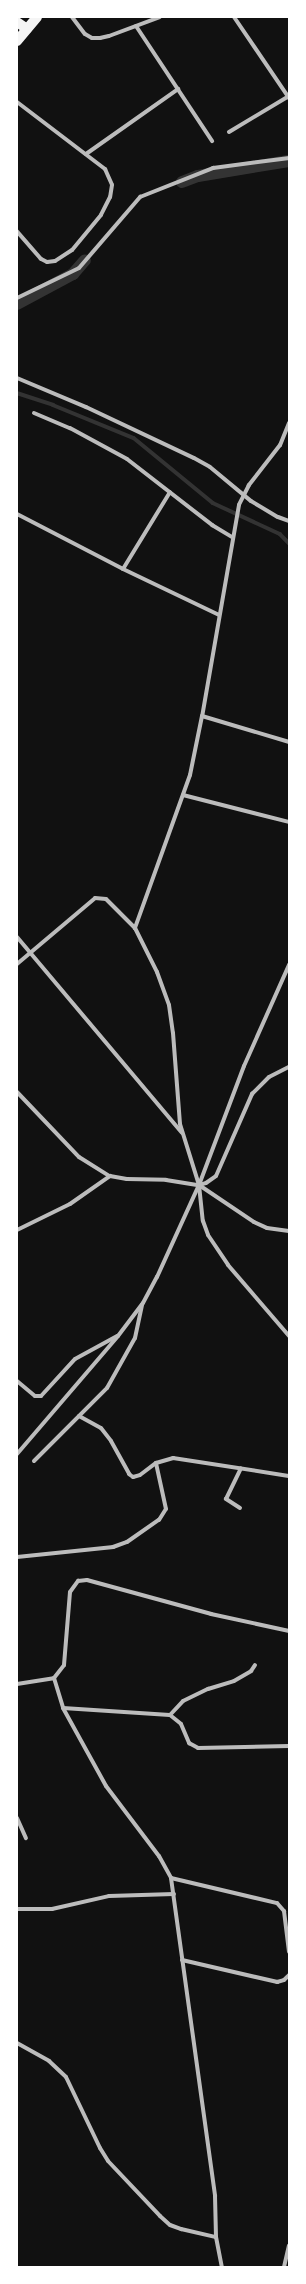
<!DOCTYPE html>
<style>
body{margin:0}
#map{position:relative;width:306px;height:2284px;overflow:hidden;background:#111;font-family:"IBM Plex Serif",serif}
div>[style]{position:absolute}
.stream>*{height:3.5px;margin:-1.75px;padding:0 1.75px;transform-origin:1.75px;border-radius:1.75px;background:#333}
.canal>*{height:12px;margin:-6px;padding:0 6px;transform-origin:6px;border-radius:6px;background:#333}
.minor>*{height:4px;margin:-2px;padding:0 2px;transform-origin:2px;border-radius:2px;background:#bcbcbc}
.primary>*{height:10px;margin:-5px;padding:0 5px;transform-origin:5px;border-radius:5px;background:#f5f5f5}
span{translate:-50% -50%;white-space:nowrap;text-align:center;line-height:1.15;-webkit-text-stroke:3px #fff;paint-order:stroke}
.frame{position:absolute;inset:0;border:18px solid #fff;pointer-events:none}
</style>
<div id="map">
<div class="stream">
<div style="left:17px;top:393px;width:38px;rotate:18deg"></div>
<div style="left:53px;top:405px;width:87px;rotate:22.2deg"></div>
<div style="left:134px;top:438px;width:102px;rotate:39.4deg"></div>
<div style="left:213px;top:503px;width:74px;rotate:24.8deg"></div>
<div style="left:280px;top:534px;width:13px;rotate:45deg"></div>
</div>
<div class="canal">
<div style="left:182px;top:182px;width:17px;rotate:-21deg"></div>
<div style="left:198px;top:176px;width:92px;rotate:-9.4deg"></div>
<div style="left:17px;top:304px;width:64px;rotate:-28.2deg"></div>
<div style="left:73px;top:274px;width:18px;rotate:-49deg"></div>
</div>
<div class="minor">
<div style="left:72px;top:17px;width:21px;rotate:53deg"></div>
<div style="left:85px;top:34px;width:8px;rotate:30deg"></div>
<div style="left:92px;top:38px;width:8px"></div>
<div style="left:100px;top:38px;width:9px;rotate:-13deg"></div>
<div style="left:109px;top:36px;width:54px;rotate:-20.4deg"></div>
<div style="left:234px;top:17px;width:98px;rotate:55.8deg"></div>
<div style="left:136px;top:26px;width:138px;rotate:56.5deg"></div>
<div style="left:17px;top:102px;width:111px;rotate:37.3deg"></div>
<div style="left:105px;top:169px;width:17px;rotate:66deg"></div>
<div style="left:112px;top:185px;width:12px;rotate:99deg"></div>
<div style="left:110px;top:197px;width:20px;rotate:117deg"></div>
<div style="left:101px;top:215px;width:45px;rotate:129.6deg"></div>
<div style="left:72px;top:250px;width:20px;rotate:147deg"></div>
<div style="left:55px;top:261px;width:8px;rotate:173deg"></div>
<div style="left:47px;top:262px;width:7px;rotate:-153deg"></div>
<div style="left:41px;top:259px;width:37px;rotate:-131deg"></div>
<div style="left:229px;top:132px;width:70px;rotate:-31deg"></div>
<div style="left:86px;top:154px;width:113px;rotate:-35.2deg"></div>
<div style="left:17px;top:298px;width:69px;rotate:-25.8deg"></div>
<div style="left:79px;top:268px;width:94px;rotate:-49.3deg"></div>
<div style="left:140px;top:197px;width:79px;rotate:-21.7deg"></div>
<div style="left:213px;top:168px;width:77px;rotate:-7.5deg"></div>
<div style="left:17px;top:378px;width:75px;rotate:22.8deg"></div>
<div style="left:86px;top:407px;width:119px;rotate:25.3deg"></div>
<div style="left:194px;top:458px;width:18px;rotate:29deg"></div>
<div style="left:210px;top:467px;width:53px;rotate:39.7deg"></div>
<div style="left:251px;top:501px;width:31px;rotate:31deg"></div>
<div style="left:278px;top:517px;width:12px;rotate:20deg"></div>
<div style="left:34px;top:413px;width:39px;rotate:23deg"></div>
<div style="left:70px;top:428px;width:65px;rotate:28.5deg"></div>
<div style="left:127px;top:459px;width:108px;rotate:37.8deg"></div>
<div style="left:212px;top:525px;width:23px;rotate:31deg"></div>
<div style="left:289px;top:423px;width:24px;rotate:112deg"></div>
<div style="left:280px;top:445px;width:51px;rotate:127.8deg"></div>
<div style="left:249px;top:485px;width:22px;rotate:117deg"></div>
<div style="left:239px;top:505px;width:214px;rotate:99.9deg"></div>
<div style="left:202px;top:716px;width:60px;rotate:101.5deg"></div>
<div style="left:190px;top:775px;width:163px;rotate:109.8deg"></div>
<div style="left:135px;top:928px;width:49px;rotate:63.4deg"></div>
<div style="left:157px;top:972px;width:35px;rotate:70deg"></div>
<div style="left:169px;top:1005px;width:28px;rotate:82deg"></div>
<div style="left:173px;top:1033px;width:91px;rotate:85.6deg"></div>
<div style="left:180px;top:1124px;width:64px;rotate:72.7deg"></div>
<div style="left:199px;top:1185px;width:36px;rotate:84deg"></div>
<div style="left:203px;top:1221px;width:15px;rotate:70deg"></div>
<div style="left:208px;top:1235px;width:36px;rotate:56deg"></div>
<div style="left:228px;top:1265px;width:94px;rotate:49.3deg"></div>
<div style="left:17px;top:514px;width:119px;rotate:27.4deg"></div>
<div style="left:123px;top:569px;width:106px;rotate:25.6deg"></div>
<div style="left:123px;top:569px;width:90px;rotate:-58.6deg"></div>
<div style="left:202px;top:716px;width:91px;rotate:16.6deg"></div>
<div style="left:183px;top:795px;width:109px;rotate:14.3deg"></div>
<div style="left:17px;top:937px;width:256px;rotate:49.9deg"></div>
<div style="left:17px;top:964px;width:102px;rotate:-40.2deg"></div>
<div style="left:95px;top:898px;width:11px;rotate:5deg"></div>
<div style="left:106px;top:899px;width:41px;rotate:45deg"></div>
<div style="left:17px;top:1092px;width:90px;rotate:46.4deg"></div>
<div style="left:79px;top:1157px;width:36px;rotate:32deg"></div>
<div style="left:110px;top:1176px;width:17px;rotate:10deg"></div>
<div style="left:127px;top:1179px;width:39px;rotate:1deg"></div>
<div style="left:166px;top:1180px;width:33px;rotate:9deg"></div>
<div style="left:199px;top:1185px;width:7px;rotate:-16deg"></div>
<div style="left:206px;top:1183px;width:12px;rotate:-35deg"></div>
<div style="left:216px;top:1176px;width:90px;rotate:-66.3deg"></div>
<div style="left:252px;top:1094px;width:24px;rotate:-45deg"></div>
<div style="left:269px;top:1077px;width:22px;rotate:-27deg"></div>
<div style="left:199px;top:1185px;width:66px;rotate:33.9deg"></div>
<div style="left:254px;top:1222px;width:14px;rotate:25deg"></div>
<div style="left:267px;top:1228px;width:22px;rotate:8deg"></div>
<div style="left:17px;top:1230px;width:59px;rotate:-26.1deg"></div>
<div style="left:70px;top:1204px;width:49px;rotate:-35deg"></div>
<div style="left:17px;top:1381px;width:23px;rotate:40deg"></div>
<div style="left:35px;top:1396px;width:6px"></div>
<div style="left:41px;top:1396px;width:50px;rotate:-47.4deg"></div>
<div style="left:75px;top:1359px;width:48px;rotate:-28.7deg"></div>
<div style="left:79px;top:1416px;width:25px;rotate:29deg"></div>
<div style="left:101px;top:1428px;width:16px;rotate:52deg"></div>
<div style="left:111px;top:1441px;width:38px;rotate:61deg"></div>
<div style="left:129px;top:1474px;width:5px;rotate:37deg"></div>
<div style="left:133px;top:1477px;width:7px;rotate:-16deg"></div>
<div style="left:140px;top:1475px;width:20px;rotate:-37deg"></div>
<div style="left:156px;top:1463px;width:18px;rotate:-16deg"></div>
<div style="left:173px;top:1458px;width:117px;rotate:8.8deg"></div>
<div style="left:17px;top:1454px;width:155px;rotate:-49.4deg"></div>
<div style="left:118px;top:1336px;width:41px;rotate:-52.9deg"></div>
<div style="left:143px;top:1303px;width:30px;rotate:-62deg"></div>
<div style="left:157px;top:1277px;width:101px;rotate:-65.5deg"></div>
<div style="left:199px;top:1185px;width:127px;rotate:-69.3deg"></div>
<div style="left:244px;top:1066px;width:111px;rotate:-66deg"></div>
<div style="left:34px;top:1461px;width:103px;rotate:-45deg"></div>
<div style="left:107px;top:1388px;width:57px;rotate:-60.8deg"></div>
<div style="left:135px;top:1338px;width:34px;rotate:-78deg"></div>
<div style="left:240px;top:1508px;width:17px;rotate:-147deg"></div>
<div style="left:226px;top:1499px;width:34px;rotate:-64deg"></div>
<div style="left:17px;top:1557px;width:97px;rotate:-5.9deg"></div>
<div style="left:113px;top:1547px;width:15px;rotate:-20deg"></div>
<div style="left:127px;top:1542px;width:39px;rotate:-35deg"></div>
<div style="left:159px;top:1520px;width:13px;rotate:-58deg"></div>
<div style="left:166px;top:1509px;width:47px;rotate:-102.3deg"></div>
<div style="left:54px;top:1678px;width:31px;rotate:73deg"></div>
<div style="left:63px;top:1708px;width:89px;rotate:61.1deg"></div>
<div style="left:106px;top:1786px;width:88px;rotate:52.9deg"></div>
<div style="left:159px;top:1856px;width:25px;rotate:61deg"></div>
<div style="left:171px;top:1878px;width:321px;rotate:82.1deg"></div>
<div style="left:215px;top:2196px;width:41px;rotate:88.6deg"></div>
<div style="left:216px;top:2237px;width:31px;rotate:79deg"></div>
<div style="left:54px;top:1678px;width:16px;rotate:-52deg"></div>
<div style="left:64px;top:1665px;width:73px;rotate:-85.3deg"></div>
<div style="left:70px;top:1592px;width:14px;rotate:-54deg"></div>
<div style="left:78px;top:1581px;width:9px;rotate:-6deg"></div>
<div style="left:87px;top:1580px;width:129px;rotate:15.3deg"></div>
<div style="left:211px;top:1614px;width:80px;rotate:12.3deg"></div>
<div style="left:17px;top:1684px;width:37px;rotate:-9deg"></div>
<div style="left:63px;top:1708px;width:107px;rotate:3.7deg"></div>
<div style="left:170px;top:1715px;width:14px;rotate:39deg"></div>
<div style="left:181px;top:1724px;width:21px;rotate:67deg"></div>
<div style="left:189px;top:1743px;width:10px;rotate:29deg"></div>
<div style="left:198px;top:1748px;width:91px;rotate:-1.3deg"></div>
<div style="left:170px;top:1715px;width:19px;rotate:-47deg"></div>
<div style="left:183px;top:1701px;width:28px;rotate:-26deg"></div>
<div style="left:208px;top:1689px;width:27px;rotate:-17deg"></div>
<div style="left:234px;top:1681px;width:20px;rotate:-30deg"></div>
<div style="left:251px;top:1671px;width:7px;rotate:-56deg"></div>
<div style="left:17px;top:1818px;width:22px;rotate:66deg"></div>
<div style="left:171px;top:1878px;width:109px;rotate:13.3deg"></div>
<div style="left:277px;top:1903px;width:11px;rotate:49deg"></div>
<div style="left:284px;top:1911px;width:41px;rotate:83deg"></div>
<div style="left:17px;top:1909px;width:35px"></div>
<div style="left:52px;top:1909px;width:58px;rotate:-12.8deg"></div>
<div style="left:109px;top:1896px;width:65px;rotate:-1.8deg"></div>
<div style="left:182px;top:1960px;width:98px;rotate:13deg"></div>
<div style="left:277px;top:1982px;width:7px;rotate:-16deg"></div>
<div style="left:284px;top:1980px;width:7px;rotate:-45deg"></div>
<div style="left:17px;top:2043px;width:37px;rotate:29deg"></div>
<div style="left:49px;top:2061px;width:23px;rotate:43deg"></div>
<div style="left:66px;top:2077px;width:79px;rotate:64.4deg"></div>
<div style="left:100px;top:2148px;width:15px;rotate:58deg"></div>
<div style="left:108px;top:2161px;width:76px;rotate:46.6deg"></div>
<div style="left:160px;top:2216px;width:13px;rotate:42deg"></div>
<div style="left:170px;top:2225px;width:12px;rotate:20deg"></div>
<div style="left:181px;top:2229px;width:36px;rotate:13deg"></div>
<div style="left:284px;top:2267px;width:22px;rotate:-77deg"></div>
</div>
<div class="primary">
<div style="left:17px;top:22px;width:12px;rotate:35deg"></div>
<div style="left:17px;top:41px;width:31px;rotate:-50deg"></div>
</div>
<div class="frame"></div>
</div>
